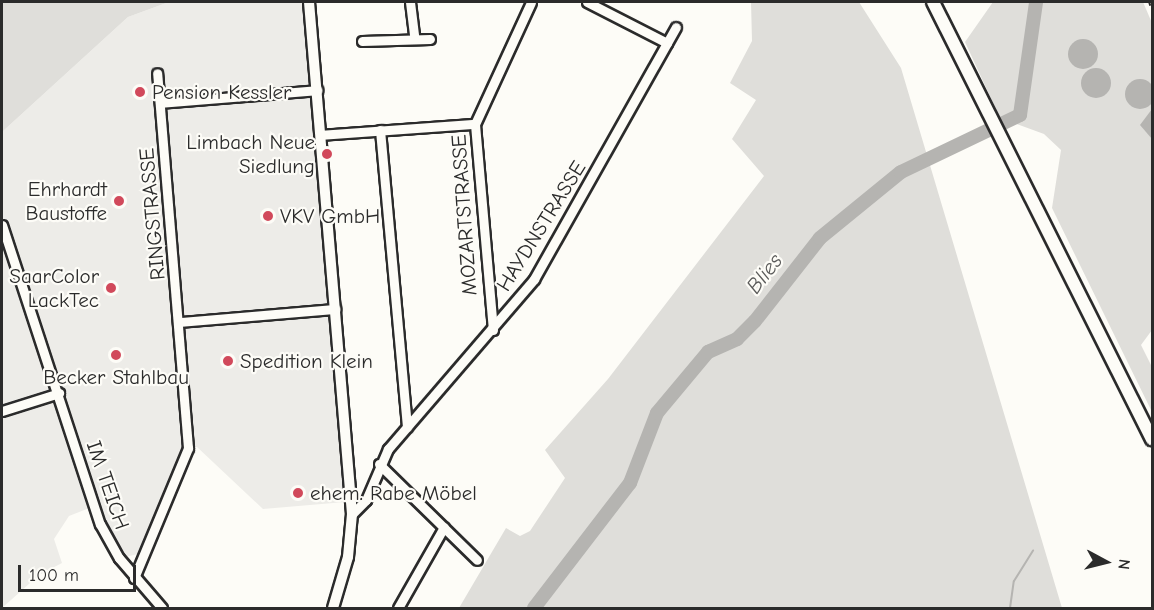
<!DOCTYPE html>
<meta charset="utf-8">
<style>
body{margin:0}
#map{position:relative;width:1154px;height:610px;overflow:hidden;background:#fdfcf7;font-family:"Comic Neue",sans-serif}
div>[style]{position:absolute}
.built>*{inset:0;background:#edece8}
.green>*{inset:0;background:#dfdeda}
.water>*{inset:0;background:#b5b4b1}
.round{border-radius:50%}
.stream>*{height:2px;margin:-1px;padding:0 1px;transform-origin:1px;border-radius:1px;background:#b5b4b1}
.river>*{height:14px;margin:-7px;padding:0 7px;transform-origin:7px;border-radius:7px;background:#b5b4b1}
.roads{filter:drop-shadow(2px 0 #2b2b2b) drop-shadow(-2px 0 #2b2b2b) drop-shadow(0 2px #2b2b2b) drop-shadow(0 -2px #2b2b2b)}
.minor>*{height:9px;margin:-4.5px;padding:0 4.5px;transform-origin:4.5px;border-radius:4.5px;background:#fdfcf7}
.tertiary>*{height:10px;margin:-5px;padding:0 5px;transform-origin:5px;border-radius:5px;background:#fdfcf7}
.secondary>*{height:12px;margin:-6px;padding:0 6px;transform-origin:6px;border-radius:6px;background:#fdfcf7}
.rail>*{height:4.5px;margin-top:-2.25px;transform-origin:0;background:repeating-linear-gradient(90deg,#fdfcf7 0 7px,#2b2b2b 0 14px);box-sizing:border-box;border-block:2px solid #2b2b2b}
.dots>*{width:16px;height:16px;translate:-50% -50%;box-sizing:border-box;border:3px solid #fdfcf7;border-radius:50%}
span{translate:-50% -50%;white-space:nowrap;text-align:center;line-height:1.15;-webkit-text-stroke:4.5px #fdfcf7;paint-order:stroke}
.poi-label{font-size:21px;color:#2b2b2b}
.left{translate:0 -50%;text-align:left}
.right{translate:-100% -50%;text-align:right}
.street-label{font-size:21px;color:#2b2b2b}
.water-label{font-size:22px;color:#5b5b5a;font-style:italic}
.frame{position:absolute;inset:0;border:3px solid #2b2b2b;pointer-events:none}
.north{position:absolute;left:1076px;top:532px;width:60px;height:60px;-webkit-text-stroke:4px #fdfcf7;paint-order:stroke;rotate:97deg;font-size:16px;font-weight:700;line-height:24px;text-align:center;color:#2b2b2b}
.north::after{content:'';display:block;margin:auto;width:21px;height:27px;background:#2b2b2b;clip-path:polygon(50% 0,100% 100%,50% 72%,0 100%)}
.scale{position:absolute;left:18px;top:565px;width:118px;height:27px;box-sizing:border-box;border:3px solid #2b2b2b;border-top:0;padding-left:8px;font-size:18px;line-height:21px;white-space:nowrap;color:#2b2b2b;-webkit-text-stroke:4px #fdfcf7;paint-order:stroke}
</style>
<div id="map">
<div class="built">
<div style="clip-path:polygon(169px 2px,302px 2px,345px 502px,263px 509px,197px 447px,183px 445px,180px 464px,138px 554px,125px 557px,97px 505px,69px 516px,54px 539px,62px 563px,39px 575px,2px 608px,2px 132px,128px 17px)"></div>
</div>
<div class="green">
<div style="clip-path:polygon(2px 2px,169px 2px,128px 17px,2px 132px)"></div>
<div style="clip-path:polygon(751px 2px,859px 2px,901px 68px,1062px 608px,459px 608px,506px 528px,520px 536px,530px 531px,565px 478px,545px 450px,608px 379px,764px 176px,732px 139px,756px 100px,730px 83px,752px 41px)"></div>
<div style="clip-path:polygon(993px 2px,1143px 2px,1152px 23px,1152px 330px,1141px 345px,1152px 367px,1152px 412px,1052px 208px,1061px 150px,1044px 134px,1000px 118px,965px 42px)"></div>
</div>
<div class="water">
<div class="round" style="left:1068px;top:39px;width:30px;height:30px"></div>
<div class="round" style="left:1081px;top:68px;width:30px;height:30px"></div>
<div class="round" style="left:1125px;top:79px;width:30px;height:30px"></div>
<div style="clip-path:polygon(1152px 109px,1152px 139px,1140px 125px)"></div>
</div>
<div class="stream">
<div style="left:1010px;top:608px;width:27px;rotate:-82deg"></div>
<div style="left:1014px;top:581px;width:36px;rotate:-58deg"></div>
</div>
<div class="river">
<div style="left:534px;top:608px;width:158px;rotate:-52.5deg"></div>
<div style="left:630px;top:483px;width:75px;rotate:-68.9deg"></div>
<div style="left:657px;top:413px;width:80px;rotate:-50.1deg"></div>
<div style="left:708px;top:352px;width:32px;rotate:-24deg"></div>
<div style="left:737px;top:339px;width:25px;rotate:-45deg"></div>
<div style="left:755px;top:321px;width:105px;rotate:-51.9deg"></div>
<div style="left:820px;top:238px;width:104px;rotate:-39.2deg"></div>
<div style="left:901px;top:172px;width:132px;rotate:-25.6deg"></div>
<div style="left:1020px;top:115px;width:114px;rotate:-81.9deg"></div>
</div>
<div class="roads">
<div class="minor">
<div style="left:410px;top:2px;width:35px;rotate:83deg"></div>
<div style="left:587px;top:2px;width:90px;rotate:27.1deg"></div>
<div style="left:362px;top:41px;width:68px;rotate:-1.7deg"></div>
<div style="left:160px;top:103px;width:158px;rotate:-4.7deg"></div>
<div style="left:380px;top:130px;width:298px;rotate:84.8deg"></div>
<div style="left:320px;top:135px;width:155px;rotate:-4.1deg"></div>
<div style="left:2px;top:225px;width:315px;rotate:71.9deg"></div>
<div style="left:100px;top:524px;width:39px;rotate:61deg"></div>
<div style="left:119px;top:558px;width:66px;rotate:49.3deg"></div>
<div style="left:180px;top:322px;width:156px;rotate:-4.8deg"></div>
<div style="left:493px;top:330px;width:207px;rotate:-95deg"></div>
<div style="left:475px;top:124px;width:134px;rotate:-65.3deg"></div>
<div style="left:2px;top:411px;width:60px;rotate:-17.5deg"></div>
<div style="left:379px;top:464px;width:137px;rotate:44.4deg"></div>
<div style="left:352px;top:514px;width:20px;rotate:-45deg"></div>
<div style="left:366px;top:500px;width:56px;rotate:-66.7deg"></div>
<div style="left:388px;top:449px;width:224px;rotate:-49.3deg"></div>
<div style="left:534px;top:279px;width:289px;rotate:-60.6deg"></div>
<div style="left:134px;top:578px;width:141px;rotate:-67.4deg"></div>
<div style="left:188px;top:448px;width:376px;rotate:-94.7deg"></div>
<div style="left:398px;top:608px;width:93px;rotate:-60.4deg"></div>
</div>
<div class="tertiary">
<div style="left:309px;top:2px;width:514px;rotate:85.2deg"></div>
<div style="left:352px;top:514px;width:43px;rotate:95.3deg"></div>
<div style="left:348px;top:557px;width:53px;rotate:106.4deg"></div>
</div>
<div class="secondary">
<div style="left:933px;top:2px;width:489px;rotate:63.4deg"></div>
</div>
</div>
<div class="rail">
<div style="left:1151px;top:2px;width:3px;rotate:72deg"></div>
</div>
<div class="dots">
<div style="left:140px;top:92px;background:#d1495b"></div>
<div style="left:327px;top:154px;background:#d1495b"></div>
<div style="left:119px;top:201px;background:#d1495b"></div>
<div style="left:268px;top:216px;background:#d1495b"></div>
<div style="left:111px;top:288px;background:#d1495b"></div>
<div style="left:116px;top:355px;background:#d1495b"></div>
<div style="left:228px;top:361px;background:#d1495b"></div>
<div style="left:298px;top:493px;background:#d1495b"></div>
</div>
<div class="poi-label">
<span class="left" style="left:152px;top:92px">Pension Kessler</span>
<span class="right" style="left:315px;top:154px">Limbach Neue<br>Siedlung</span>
<span class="right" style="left:107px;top:201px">Ehrhardt<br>Baustoffe</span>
<span class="left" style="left:280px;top:216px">VKV GmbH</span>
<span class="right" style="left:99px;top:288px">SaarColor<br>LackTec</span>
<span class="left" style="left:240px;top:361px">Spedition Klein</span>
<span style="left:116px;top:377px">Becker Stahlbau</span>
<span class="left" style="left:310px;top:493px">ehem. Rabe Möbel</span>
</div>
<div class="street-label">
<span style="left:152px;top:214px;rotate:-95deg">RINGSTRASSE</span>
<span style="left:464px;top:215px;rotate:-94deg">MOZARTSTRASSE</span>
<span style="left:541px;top:226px;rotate:-58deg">HAYDNSTRASSE</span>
<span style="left:108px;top:485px;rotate:71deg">IM TEICH</span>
</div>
<div class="water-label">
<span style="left:765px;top:274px;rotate:-52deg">Blies</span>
</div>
<div class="frame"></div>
<div class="north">N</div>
<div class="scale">100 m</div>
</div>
